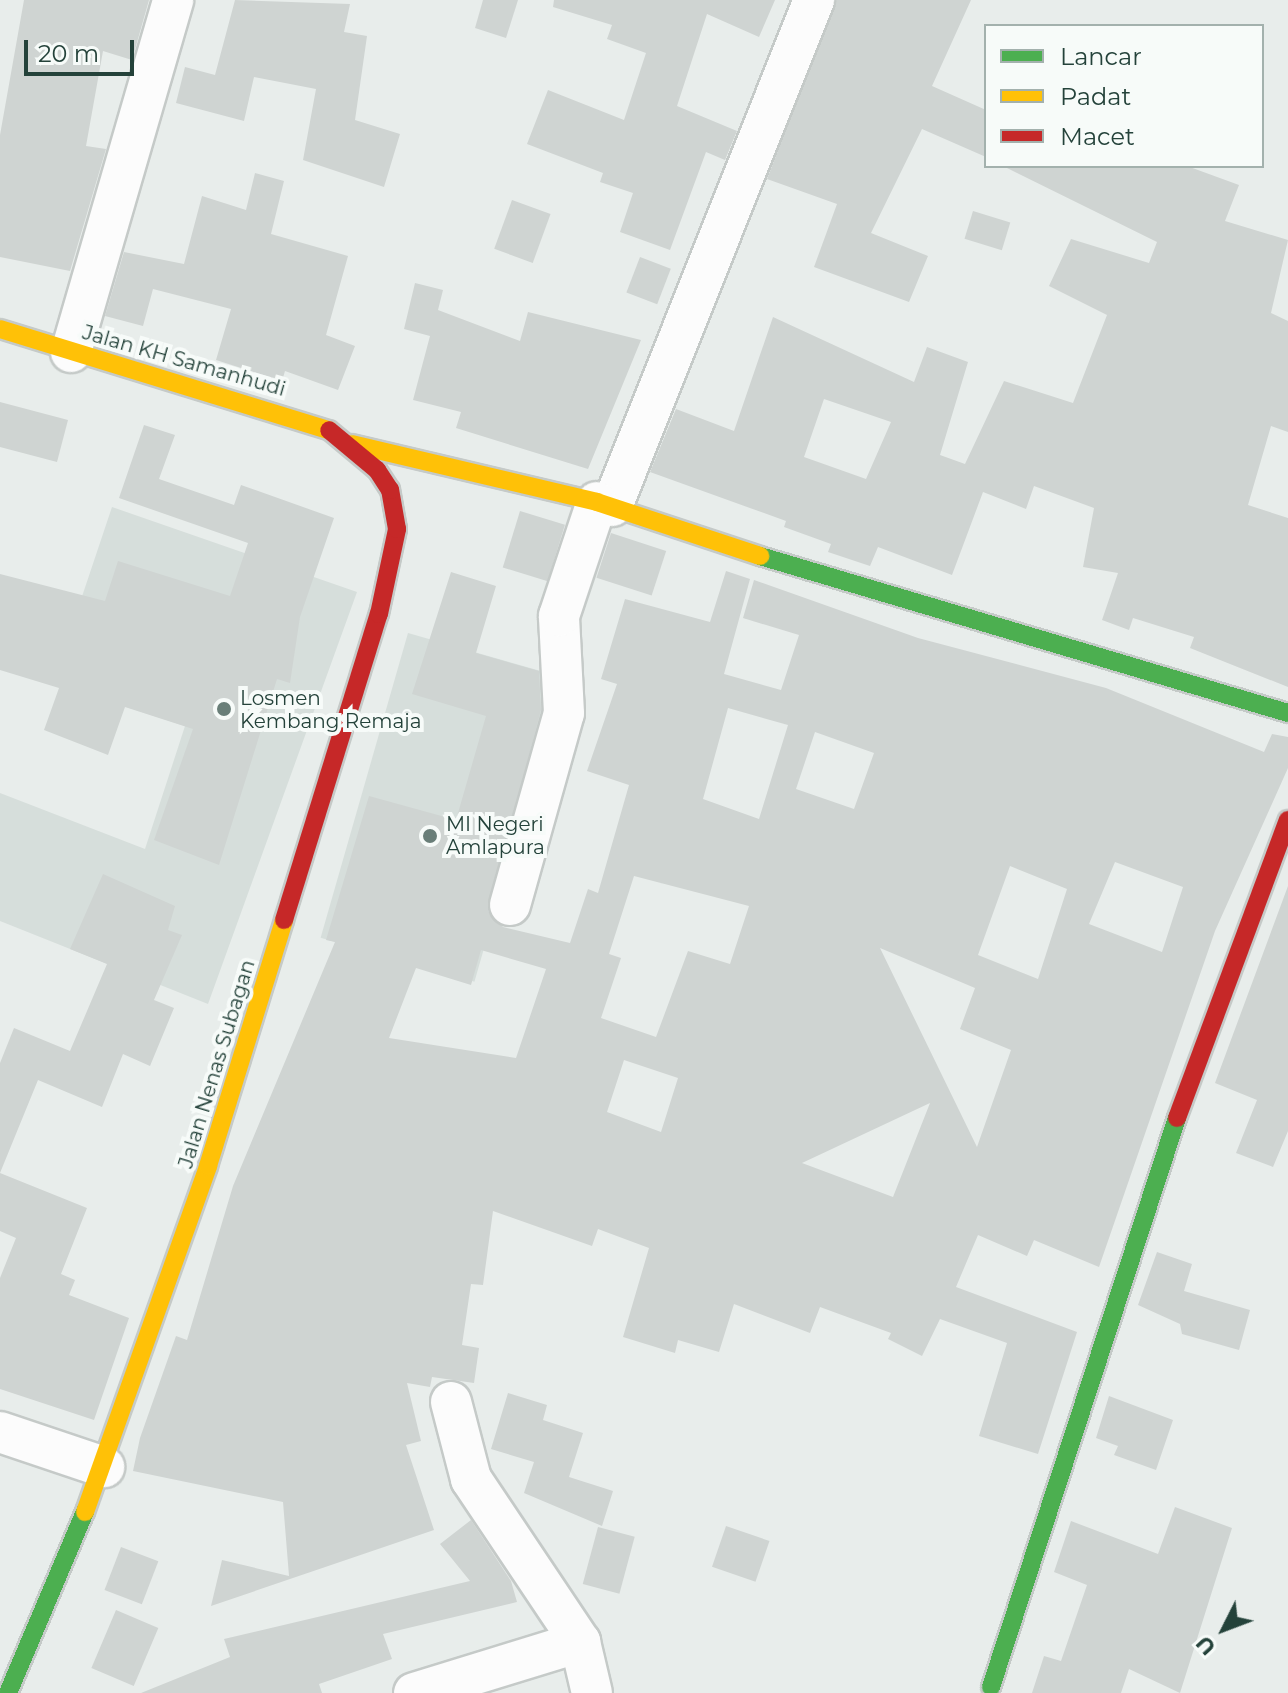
<!DOCTYPE html>
<style>
body{margin:0}
#map{position:relative;width:1288px;height:1693px;overflow:hidden;background:#e8edeb;font-family:Montserrat,sans-serif}
div>[style]{position:absolute}
.built>*{inset:0;background:#d6dedb;transform-origin:0 0}
.building>*{inset:0;background:#cfd4d2;transform-origin:0 0}
.roads{filter:drop-shadow(2px 0 #c5cac8) drop-shadow(-2px 0 #c5cac8) drop-shadow(0 2px #c5cac8) drop-shadow(0 -2px #c5cac8)}
.street>*{height:40px;margin:-20px;padding:0 20px;transform-origin:20px;border-radius:20px;background:#fcfcfc}
.fast>*{height:18px;margin:-9px;padding:0 9px;transform-origin:9px;border-radius:9px;background:#4caf50}
.slow>*{height:18px;margin:-9px;padding:0 9px;transform-origin:9px;border-radius:9px;background:#ffc107}
.jam>*{height:18px;margin:-9px;padding:0 9px;transform-origin:9px;border-radius:9px;background:#c62828}
.dots>*{width:22px;height:22px;translate:-50% -50%;box-sizing:border-box;border:4px solid #f7fbf9;border-radius:50%}
span{translate:-50% -50%;white-space:nowrap;text-align:center;line-height:1.15;-webkit-text-stroke:8px #f7fbf9;paint-order:stroke}
.street-label{font-size:20px;color:#24423a}
.poi-label{font-size:20px;color:#24423a}
.left{translate:0 -50%;text-align:left}
.legend{position:absolute;left:984px;top:24px;width:280px;height:144px;box-sizing:border-box;background:#f7fbf9;border:2px solid #a3b1ad;margin:0;padding:10px 14px;list-style:none;font-size:24px;color:#24423a}
.legend li{display:flex;align-items:center;gap:16px;height:40px}
.legend b{width:40px;border:2px solid #a3b1ad}
.north{position:absolute;left:1184px;top:1589px;width:80px;height:80px;-webkit-text-stroke:6px #f7fbf9;paint-order:stroke;rotate:228deg;font-size:22px;font-weight:700;line-height:32px;text-align:center;color:#24423a}
.north::after{content:'';display:block;margin:auto;width:28px;height:36px;background:#24423a;clip-path:polygon(50% 0,100% 100%,50% 72%,0 100%)}
.scale{position:absolute;left:24px;top:40px;width:110px;height:36px;box-sizing:border-box;border:4px solid #24423a;border-top:0;padding-left:10px;font-size:24px;line-height:28px;white-space:nowrap;color:#24423a;-webkit-text-stroke:6px #f7fbf9;paint-order:stroke}
</style>
<div id="map">
<div class="built">
<div style="clip-path:polygon(112px 507px,357px 592px,208px 1004px,0 921px,0 793px,145px 849px,185px 726px,53px 683px)"></div>
<div style="left:408px;top:633px;width:160px;height:317px;rotate:16deg"></div>
</div>
<div class="building">
<div style="clip-path:polygon(24px 0,149px 0,132px 60px,103px 51px,86px 146px,106px 149px,70px 271px,0 257px,0 135px)"></div>
<div style="clip-path:polygon(235px 0,350px 4px,344px 32px,367px 36px,355px 120px,400px 134px,384px 187px,303px 160px,316px 89px,254px 77px,244px 121px,176px 103px,185px 67px,215px 75px)"></div>
<div style="clip-path:polygon(483px 0,518px 0,506px 38px,475px 28px)"></div>
<div style="clip-path:polygon(554px 0,775px 0,759px 37px,707px 14px,677px 106px,737px 131px,725px 160px,706px 152px,670px 250px,620px 232px,633px 193px,600px 182px,603px 173px,527px 144px,548px 90px,624px 120px,646px 53px,607px 39px,612px 25px,553px 7px)"></div>
<div style="clip-path:polygon(836px 0,971px 0,932px 86px,986px 110px,986px 157px,922px 129px,871px 233px,928px 256px,909px 302px,814px 267px,837px 204px,767px 179px)"></div>
<div style="clip-path:polygon(evenodd,1003px 166px,1187px 166px,1239px 185px,1225px 221px,1288px 240px,1271px 313px,1288px 321px,1288px 432px,1271px 426px,1248px 505px,1288px 518px,1288px 687px,1190px 648px,1194px 637px,1133px 618px,1129px 630px,1102px 620px,1118px 573px,1083px 567px,1094px 508px,1034px 486px,1026px 509px,983px 492px,952px 575px,878px 547px,870px 566px,828px 552px,831px 544px,784px 527px,786px 521px,650px 472px,676px 409px,734px 431px,773px 317px,914px 382px,927px 347px,968px 362px,940px 455px,965px 464px,1004px 381px,1073px 403px,1107px 315px,1049px 286px,1071px 239px,1149px 263px,1157px 242px,1003px 166px,824px 399px,891px 422px,866px 479px,804px 457px,824px 399px)"></div>
<div style="clip-path:polygon(255px 173px,284px 181px,271px 234px,348px 256px,326px 335px,355px 346px,338px 390px,285px 371px,282px 381px,216px 360px,231px 309px,153px 289px,143px 326px,105px 316px,124px 252px,184px 264px,202px 196px,246px 210px)"></div>
<div style="left:512px;top:200px;width:41px;height:52px;rotate:20deg"></div>
<div style="left:973px;top:211px;width:39px;height:29px;rotate:17deg"></div>
<div style="left:640px;top:257px;width:33px;height:38px;rotate:21deg"></div>
<div style="clip-path:polygon(415px 283px,443px 290px,438px 310px,520px 341px,528px 312px,641px 340px,588px 469px,456px 428px,461px 412px,413px 400px,430px 336px,404px 329px)"></div>
<div style="clip-path:polygon(0 402px,68px 420px,57px 462px,0 447px)"></div>
<div style="clip-path:polygon(144px 425px,175px 435px,159px 479px,234px 505px,241px 485px,334px 518px,300px 617px,290px 683px,277px 679px,219px 865px,154px 840px,193px 729px,125px 707px,108px 755px,44px 730px,59px 688px,0 670px,0 574px,105px 601px,118px 561px,230px 596px,248px 543px,119px 498px)"></div>
<div style="left:520px;top:511px;width:47px;height:59px;rotate:17deg"></div>
<div style="left:611px;top:533px;width:58px;height:47px;rotate:18deg"></div>
<div style="clip-path:polygon(evenodd,726px 571px,750px 579px,724px 674px,781px 690px,799px 635px,743px 618px,754px 580px,918px 638px,1106px 688px,1264px 752px,1272px 734px,1288px 737px,1288px 768px,1215px 931px,1099px 1267px,1034px 1240px,1027px 1256px,978px 1235px,956px 1287px,1077px 1332px,1038px 1454px,979px 1436px,1007px 1343px,940px 1319px,922px 1356px,888px 1339px,891px 1333px,820px 1307px,810px 1333px,734px 1304px,719px 1352px,678px 1340px,675px 1353px,623px 1337px,649px 1248px,598px 1229px,592px 1246px,493px 1211px,483px 1285px,471px 1284px,462px 1345px,479px 1348px,474px 1383px,432px 1377px,430px 1387px,407px 1383px,421px 1441px,406px 1445px,434px 1530px,211px 1606px,222px 1560px,289px 1576px,283px 1502px,133px 1471px,140px 1438px,176px 1336px,187px 1340px,233px 1186px,335px 942px,326px 940px,369px 796px,456px 820px,486px 716px,412px 694px,451px 572px,496px 586px,476px 653px,539px 671px,541px 710px,488px 911px,503px 927px,570px 943px,588px 889px,598px 893px,629px 785px,587px 771px,617px 684px,601px 679px,625px 599px,710px 622px,726px 571px,728px 708px,788px 725px,759px 819px,703px 799px,728px 708px,726px 571px,815px 732px,874px 753px,854px 809px,796px 789px,815px 732px,726px 571px,1115px 862px,1183px 887px,1162px 952px,1089px 924px,1115px 862px,726px 571px,1010px 866px,1067px 889px,1038px 979px,978px 955px,1010px 866px,726px 571px,634px 876px,749px 906px,730px 964px,688px 951px,656px 1037px,601px 1018px,621px 958px,609px 954px,634px 876px,726px 571px,880px 948px,975px 988px,960px 1029px,1011px 1050px,977px 1147px,880px 948px,726px 571px,481px 950px,546px 969px,516px 1058px,389px 1038px,416px 968px,471px 985px,481px 950px,726px 571px,624px 1060px,678px 1078px,661px 1132px,607px 1112px,624px 1060px,726px 571px,930px 1103px,893px 1197px,802px 1163px,930px 1103px)"></div>
<div style="clip-path:polygon(103px 874px,175px 906px,168px 930px,182px 935px,154px 1000px,174px 1008px,150px 1066px,123px 1054px,102px 1107px,38px 1080px,0 1173px,0 1063px,14px 1028px,70px 1051px,107px 964px,70px 949px)"></div>
<div style="clip-path:polygon(1288px 886px,1288px 1131px,1273px 1167px,1236px 1153px,1257px 1100px,1215px 1083px)"></div>
<div style="clip-path:polygon(0 1173px,87px 1208px,61px 1274px,75px 1280px,69px 1295px,129px 1318px,94px 1420px,0 1389px,0 1278px,16px 1238px,0 1231px)"></div>
<div style="clip-path:polygon(1157px 1252px,1192px 1264px,1184px 1291px,1250px 1310px,1239px 1350px,1182px 1334px,1180px 1324px,1138px 1305px)"></div>
<div style="clip-path:polygon(508px 1393px,547px 1405px,543px 1420px,583px 1433px,569px 1477px,613px 1491px,602px 1526px,524px 1493px,534px 1462px,491px 1449px)"></div>
<div style="clip-path:polygon(1109px 1396px,1173px 1420px,1156px 1470px,1114px 1455px,1118px 1446px,1096px 1438px)"></div>
<div style="clip-path:polygon(1175px 1507px,1232px 1528px,1180px 1693px,1129px 1669px,1121px 1693px,1032px 1693px,1044px 1656px,1061px 1661px,1087px 1585px,1054px 1572px,1071px 1521px,1158px 1554px)"></div>
<div style="clip-path:polygon(471px 1520px,511px 1581px,517px 1602px,383px 1634px,392px 1659px,319px 1684px,322px 1693px,141px 1693px,230px 1657px,224px 1639px,470px 1581px,440px 1544px)"></div>
<div style="left:726px;top:1526px;width:46px;height:43px;rotate:19deg"></div>
<div style="left:598px;top:1527px;width:38px;height:59px;rotate:15deg"></div>
<div style="left:121px;top:1547px;width:40px;height:46px;rotate:21deg"></div>
<div style="left:116px;top:1610px;width:46px;height:63px;rotate:23deg"></div>
</div>
<div class="roads">
<div class="street">
<div style="left:71px;top:352px;width:366px;rotate:-73.8deg"></div>
<div style="left:612px;top:506px;width:545px;rotate:-68.24deg"></div>
<div style="left:510px;top:905px;width:199px;rotate:-74.3deg"></div>
<div style="left:564px;top:713px;width:97px;rotate:-93deg"></div>
<div style="left:559px;top:616px;width:120px;rotate:-71.6deg"></div>
<div style="left:451px;top:1402px;width:80px;rotate:75.4deg"></div>
<div style="left:471px;top:1479px;width:196px;rotate:56.2deg"></div>
<div style="left:580px;top:1642px;width:52px;rotate:76.8deg"></div>
<div style="left:0;top:1432px;width:110px;rotate:18.6deg"></div>
<div style="left:414px;top:1693px;width:174px;rotate:-17.1deg"></div>
</div>
<div class="fast">
<div style="left:760px;top:556px;width:551px;rotate:16.56deg"></div>
<div style="left:991px;top:1687px;width:599px;rotate:-71.9deg"></div>
<div style="left:8px;top:1693px;width:197px;rotate:-67deg"></div>
</div>
<div class="slow">
<div style="left:0;top:329px;width:344px;rotate:17.1deg"></div>
<div style="left:352px;top:444px;width:252px;rotate:13.3deg"></div>
<div style="left:597px;top:502px;width:172px;rotate:18.3deg"></div>
<div style="left:85px;top:1512px;width:367px;rotate:-70.4deg"></div>
<div style="left:208px;top:1166px;width:257px;rotate:-72.8deg"></div>
</div>
<div class="jam">
<div style="left:284px;top:920px;width:320px;rotate:-72.8deg"></div>
<div style="left:379px;top:614px;width:87px;rotate:-78deg"></div>
<div style="left:397px;top:529px;width:40px;rotate:-100deg"></div>
<div style="left:390px;top:490px;width:24px;rotate:-123deg"></div>
<div style="left:377px;top:470px;width:62px;rotate:-140.2deg"></div>
<div style="left:1177px;top:1118px;width:318px;rotate:-69.6deg"></div>
</div>
</div>
<div class="dots">
<div style="left:224px;top:709px;background:#697e78"></div>
<div style="left:430px;top:836px;background:#697e78"></div>
</div>
<div class="street-label">
<span style="left:184px;top:361px;rotate:16deg">Jalan KH Samanhudi</span>
<span style="left:217px;top:1064px;rotate:-73deg">Jalan Nenas Subagan</span>
</div>
<div class="poi-label">
<span class="left" style="left:240px;top:710px">Losmen<br>Kembang Remaja</span>
<span class="left" style="left:446px;top:836px">MI Negeri<br>Amlapura</span>
</div>
<ul class="legend">
<li><b style="height:10px;background:#4caf50"></b>Lancar</li>
<li><b style="height:10px;background:#ffc107"></b>Padat</li>
<li><b style="height:10px;background:#c62828"></b>Macet</li>
</ul>
<div class="north">U</div>
<div class="scale">20 m</div>
</div>
